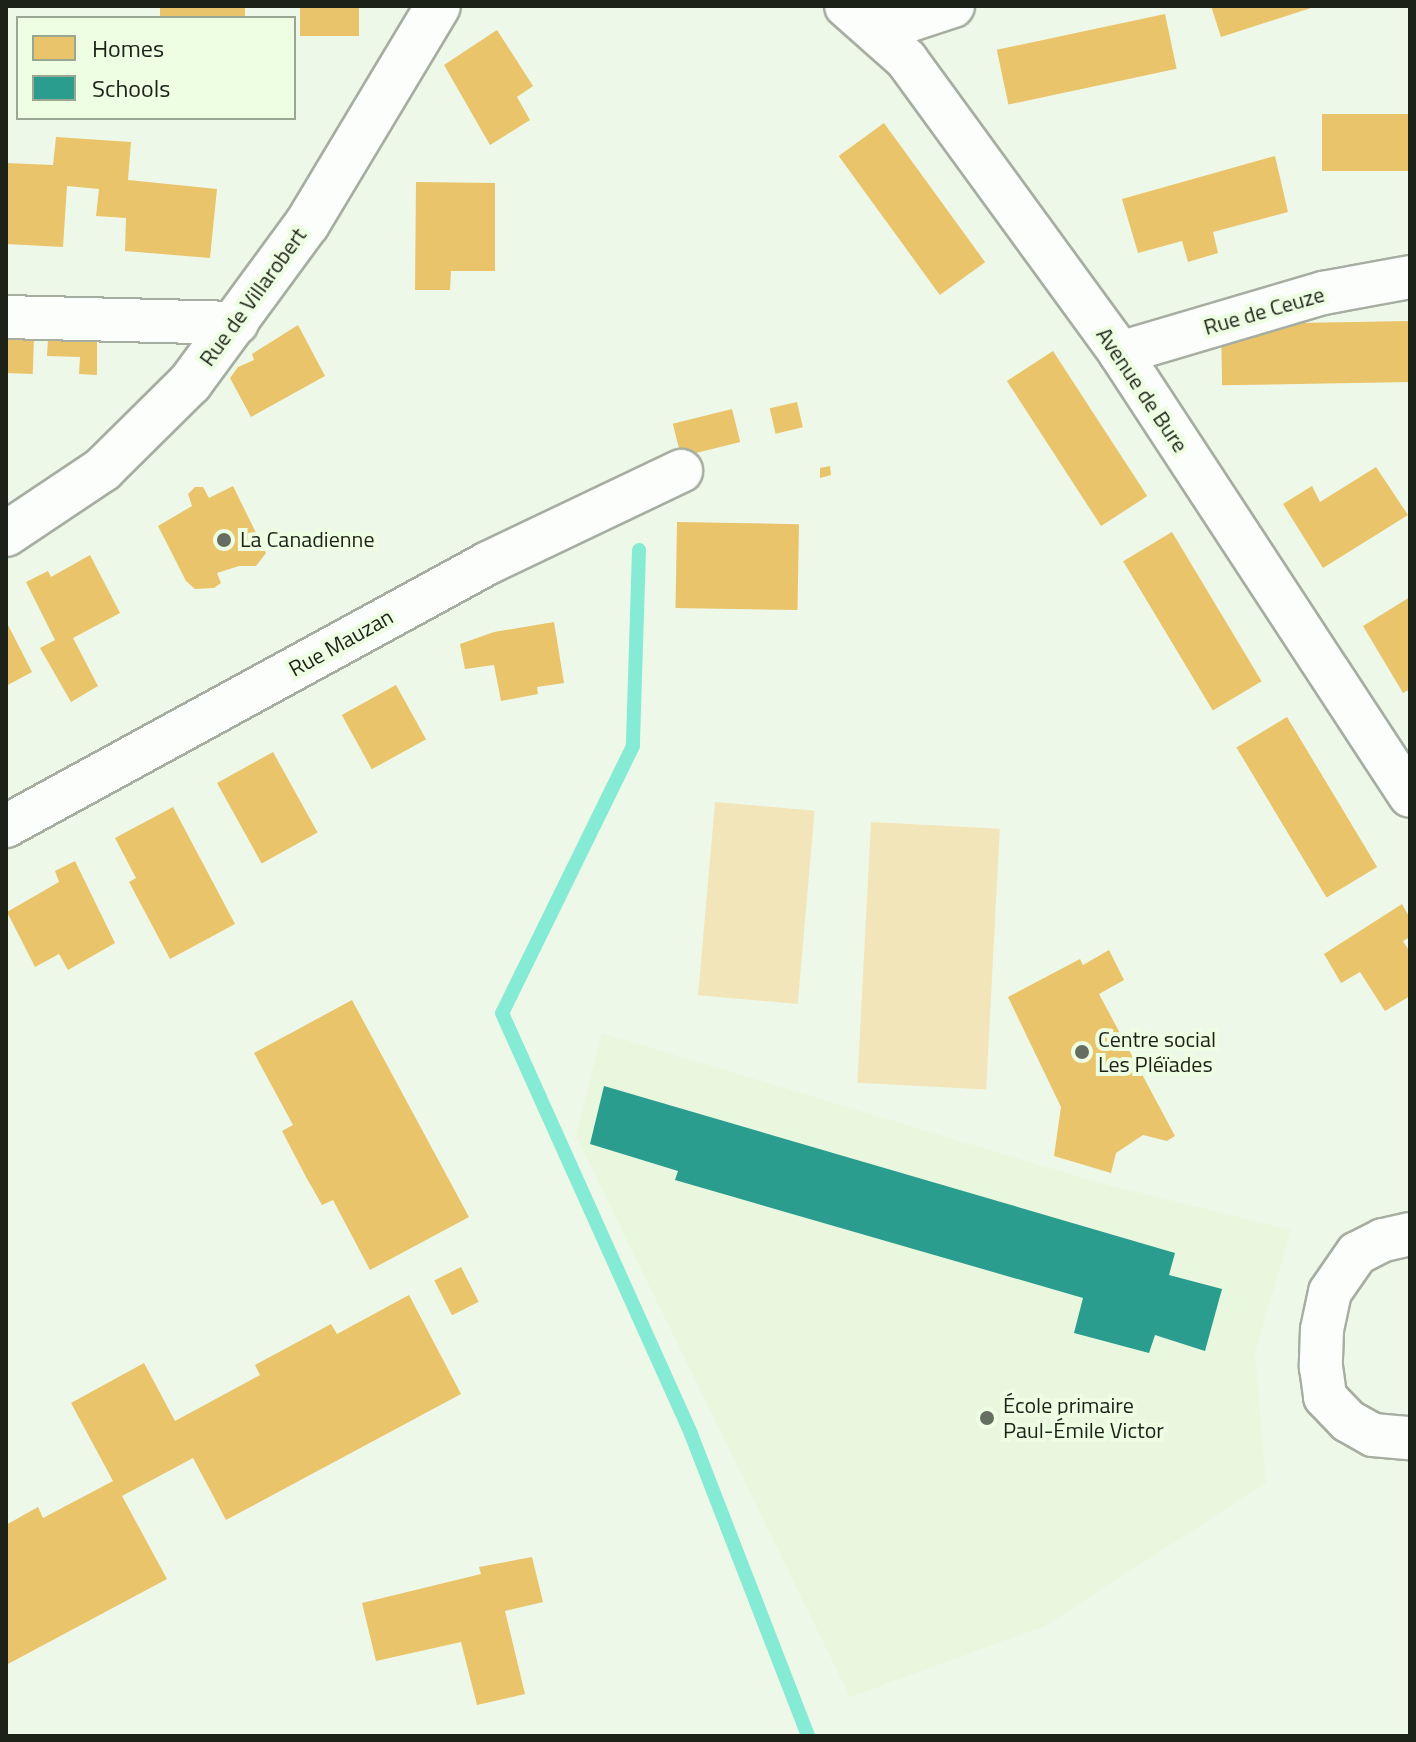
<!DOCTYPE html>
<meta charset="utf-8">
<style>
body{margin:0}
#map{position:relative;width:1416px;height:1742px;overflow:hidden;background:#eef8e8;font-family:"Titillium Web",sans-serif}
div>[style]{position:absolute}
.built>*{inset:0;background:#e8f7de}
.green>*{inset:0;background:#f2e5ba;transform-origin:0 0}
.homes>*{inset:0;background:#e9c46a;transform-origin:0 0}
.schools>*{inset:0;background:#2a9d8f}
.stream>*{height:14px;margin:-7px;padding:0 7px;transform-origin:7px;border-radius:7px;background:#85ebd5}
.roads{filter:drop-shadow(2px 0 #a6aea2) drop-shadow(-2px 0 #a6aea2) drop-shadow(0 2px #a6aea2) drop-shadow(0 -2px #a6aea2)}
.street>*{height:42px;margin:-21px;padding:0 21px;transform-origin:21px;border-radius:21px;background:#fcfefc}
.secondary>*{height:44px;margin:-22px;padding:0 22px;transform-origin:22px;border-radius:22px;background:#fcfefc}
.dots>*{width:22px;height:22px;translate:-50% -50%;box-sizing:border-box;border:4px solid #edfee2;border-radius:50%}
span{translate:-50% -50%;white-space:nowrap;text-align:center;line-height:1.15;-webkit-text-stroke:8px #edfee2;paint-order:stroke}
.street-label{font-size:22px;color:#1c2218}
.poi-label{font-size:22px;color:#1c2218}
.left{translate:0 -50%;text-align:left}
.frame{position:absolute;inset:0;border:8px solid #1c2218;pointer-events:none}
.legend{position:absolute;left:16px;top:16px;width:280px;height:104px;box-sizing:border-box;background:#edfee2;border:2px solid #99a691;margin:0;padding:10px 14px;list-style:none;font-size:24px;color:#1c2218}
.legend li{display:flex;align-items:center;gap:16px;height:40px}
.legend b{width:40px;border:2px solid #99a691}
</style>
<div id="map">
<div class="built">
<div style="clip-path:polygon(602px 1033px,1096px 1182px,1291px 1230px,1255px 1353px,1266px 1483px,1045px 1626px,850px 1697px,576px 1136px)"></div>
</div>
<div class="green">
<div style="left:715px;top:802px;width:100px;height:194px;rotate:5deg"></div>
<div style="left:871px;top:822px;width:129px;height:261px;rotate:3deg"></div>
</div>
<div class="homes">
<div style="left:160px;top:6px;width:85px;height:12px"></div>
<div style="left:300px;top:6px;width:59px;height:30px"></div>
<div style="clip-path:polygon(1211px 6px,1314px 6px,1314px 7px,1221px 37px)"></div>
<div style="left:1165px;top:14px;width:56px;height:172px;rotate:78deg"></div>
<div style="clip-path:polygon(497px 30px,533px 86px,517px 97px,530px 120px,490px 145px,444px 65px)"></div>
<div style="left:1410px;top:114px;width:57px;height:88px;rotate:90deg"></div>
<div style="left:884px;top:123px;width:172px;height:56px;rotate:54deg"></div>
<div style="clip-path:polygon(56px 137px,131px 142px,128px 180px,217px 189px,210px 258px,125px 251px,126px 218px,96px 216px,99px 189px,67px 186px,63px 247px,6px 244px,6px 163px,53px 165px)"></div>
<div style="clip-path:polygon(1275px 156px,1288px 212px,1213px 232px,1218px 253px,1188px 262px,1182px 241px,1138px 253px,1122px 199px)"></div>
<div style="clip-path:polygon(416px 182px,495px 183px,495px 271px,451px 271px,450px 290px,415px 290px)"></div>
<div style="left:1409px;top:321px;width:61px;height:188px;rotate:89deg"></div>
<div style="clip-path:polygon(298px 325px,325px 376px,251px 417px,230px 378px,238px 367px,254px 360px,252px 354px)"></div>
<div style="left:6px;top:337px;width:28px;height:36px;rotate:2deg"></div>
<div style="clip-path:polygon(48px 338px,97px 339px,97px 375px,79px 374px,80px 357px,47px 356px)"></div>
<div style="left:1053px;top:351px;width:173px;height:55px;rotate:57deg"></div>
<div style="left:797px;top:402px;width:26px;height:28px;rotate:77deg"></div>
<div style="left:732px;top:409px;width:34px;height:61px;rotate:76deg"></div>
<div style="clip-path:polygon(830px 466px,831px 475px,820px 478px,820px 468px)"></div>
<div style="clip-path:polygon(1376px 467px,1408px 515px,1323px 568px,1283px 504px,1312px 486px,1320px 502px)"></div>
<div style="clip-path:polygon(233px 486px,266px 553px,256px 566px,239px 566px,217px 573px,221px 583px,214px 588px,195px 589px,186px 581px,158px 526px,192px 506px,188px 494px,195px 487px,203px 487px,209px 498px)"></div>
<div style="left:677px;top:522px;width:122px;height:86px;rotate:1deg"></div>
<div style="left:1172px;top:532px;width:174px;height:57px;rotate:59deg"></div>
<div style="clip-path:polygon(90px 555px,120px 613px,73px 638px,98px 686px,71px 702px,40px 648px,55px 640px,26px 582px,48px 571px,51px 577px)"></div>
<div style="clip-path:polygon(1410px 597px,1410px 689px,1403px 693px,1363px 626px)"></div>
<div style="clip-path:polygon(6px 621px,32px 672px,6px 686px)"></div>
<div style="clip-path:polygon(554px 622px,564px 683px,537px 687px,538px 694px,501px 701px,494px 665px,465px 669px,460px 644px,494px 632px)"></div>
<div style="left:396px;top:685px;width:62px;height:62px;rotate:61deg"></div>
<div style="left:1287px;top:717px;width:175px;height:59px;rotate:59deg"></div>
<div style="left:273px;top:752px;width:92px;height:64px;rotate:61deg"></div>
<div style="clip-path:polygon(173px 807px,235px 924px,170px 959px,129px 882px,136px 878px,115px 838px)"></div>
<div style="clip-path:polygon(75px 861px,115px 943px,68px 970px,59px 954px,35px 967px,7px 912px,59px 882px,55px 871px)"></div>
<div style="clip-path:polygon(1402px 904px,1410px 918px,1410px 937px,1403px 941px,1410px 952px,1410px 996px,1385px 1011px,1360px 972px,1341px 983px,1324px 954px)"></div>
<div style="clip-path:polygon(1109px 950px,1124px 980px,1099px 994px,1175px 1136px,1167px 1141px,1143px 1135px,1116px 1153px,1111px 1173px,1054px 1156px,1061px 1107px,1008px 997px,1080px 959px,1083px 965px)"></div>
<div style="clip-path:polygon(352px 1000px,469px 1217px,370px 1270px,333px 1200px,322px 1205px,306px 1177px,282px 1131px,293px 1125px,254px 1053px)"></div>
<div style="left:461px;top:1267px;width:39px;height:30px;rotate:63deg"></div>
<div style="clip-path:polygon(409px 1295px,461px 1394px,226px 1520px,193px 1458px,122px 1496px,167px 1579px,6px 1665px,6px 1525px,38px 1507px,43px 1518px,113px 1481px,71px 1403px,144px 1363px,175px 1421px,260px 1375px,255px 1365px,331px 1324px,337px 1334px)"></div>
<div style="clip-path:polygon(532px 1557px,543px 1602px,505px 1611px,525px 1694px,477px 1705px,461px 1642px,376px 1661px,362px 1603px,481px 1574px,479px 1567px)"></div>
</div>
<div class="schools">
<div style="clip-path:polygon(604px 1086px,1175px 1253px,1169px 1275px,1222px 1289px,1205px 1351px,1155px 1335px,1149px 1353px,1074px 1333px,1083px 1298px,675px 1180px,678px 1171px,590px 1144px)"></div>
</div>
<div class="stream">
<div style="left:639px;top:550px;width:196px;rotate:91.8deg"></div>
<div style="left:633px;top:746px;width:297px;rotate:116.1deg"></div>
<div style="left:502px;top:1013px;width:461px;rotate:65.8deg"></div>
<div style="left:691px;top:1434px;width:324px;rotate:68.8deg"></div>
</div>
<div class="roads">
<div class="street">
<div style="left:846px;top:6px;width:80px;rotate:41.5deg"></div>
<div style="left:906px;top:59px;width:364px;rotate:53.9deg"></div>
<div style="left:1120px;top:353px;width:529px;rotate:56.79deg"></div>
<div style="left:877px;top:31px;width:80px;rotate:-18.2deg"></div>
<div style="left:6px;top:317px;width:231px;rotate:1.5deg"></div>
<div style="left:1120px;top:353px;width:212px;rotate:-16.5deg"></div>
<div style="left:1323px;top:293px;width:88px;rotate:-10.4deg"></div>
<div style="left:6px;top:826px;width:549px;rotate:-28.62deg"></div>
<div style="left:488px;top:563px;width:214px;rotate:-25.5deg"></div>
<div style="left:1410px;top:1234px;width:28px;rotate:167deg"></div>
<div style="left:1383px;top:1240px;width:29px;rotate:153deg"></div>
<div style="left:1357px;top:1253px;width:47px;rotate:124.7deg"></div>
<div style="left:1330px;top:1292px;width:39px;rotate:102deg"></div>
<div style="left:1322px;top:1330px;width:37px;rotate:92deg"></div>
<div style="left:1321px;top:1367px;width:30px;rotate:82deg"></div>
<div style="left:1325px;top:1397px;width:33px;rotate:46deg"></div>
<div style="left:1348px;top:1421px;width:29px;rotate:29deg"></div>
<div style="left:1373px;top:1435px;width:37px;rotate:5deg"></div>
</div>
<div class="secondary">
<div style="left:6px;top:534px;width:117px;rotate:-33.8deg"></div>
<div style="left:103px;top:469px;width:122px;rotate:-44.7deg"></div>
<div style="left:190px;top:383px;width:197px;rotate:-53.7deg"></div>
<div style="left:307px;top:224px;width:254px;rotate:-59deg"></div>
</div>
</div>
<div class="dots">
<div style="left:224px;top:540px;background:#666d61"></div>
<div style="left:1082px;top:1052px;background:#666d61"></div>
<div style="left:987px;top:1418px;background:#666d61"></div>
</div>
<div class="street-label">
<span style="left:253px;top:297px;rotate:-54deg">Rue de Villarobert</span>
<span style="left:1264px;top:311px;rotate:-16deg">Rue de Ceuze</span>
<span style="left:1142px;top:390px;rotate:56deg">Avenue de Bure</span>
<span style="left:341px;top:643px;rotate:-29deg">Rue Mauzan</span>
</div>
<div class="poi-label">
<span class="left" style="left:240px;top:540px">La Canadienne</span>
<span class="left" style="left:1098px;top:1052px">Centre social<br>Les Pléïades</span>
<span class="left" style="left:1003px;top:1418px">École primaire<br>Paul-Émile Victor</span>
</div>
<div class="frame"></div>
<ul class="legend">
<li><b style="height:22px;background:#e9c46a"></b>Homes</li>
<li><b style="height:22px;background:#2a9d8f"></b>Schools</li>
</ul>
</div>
